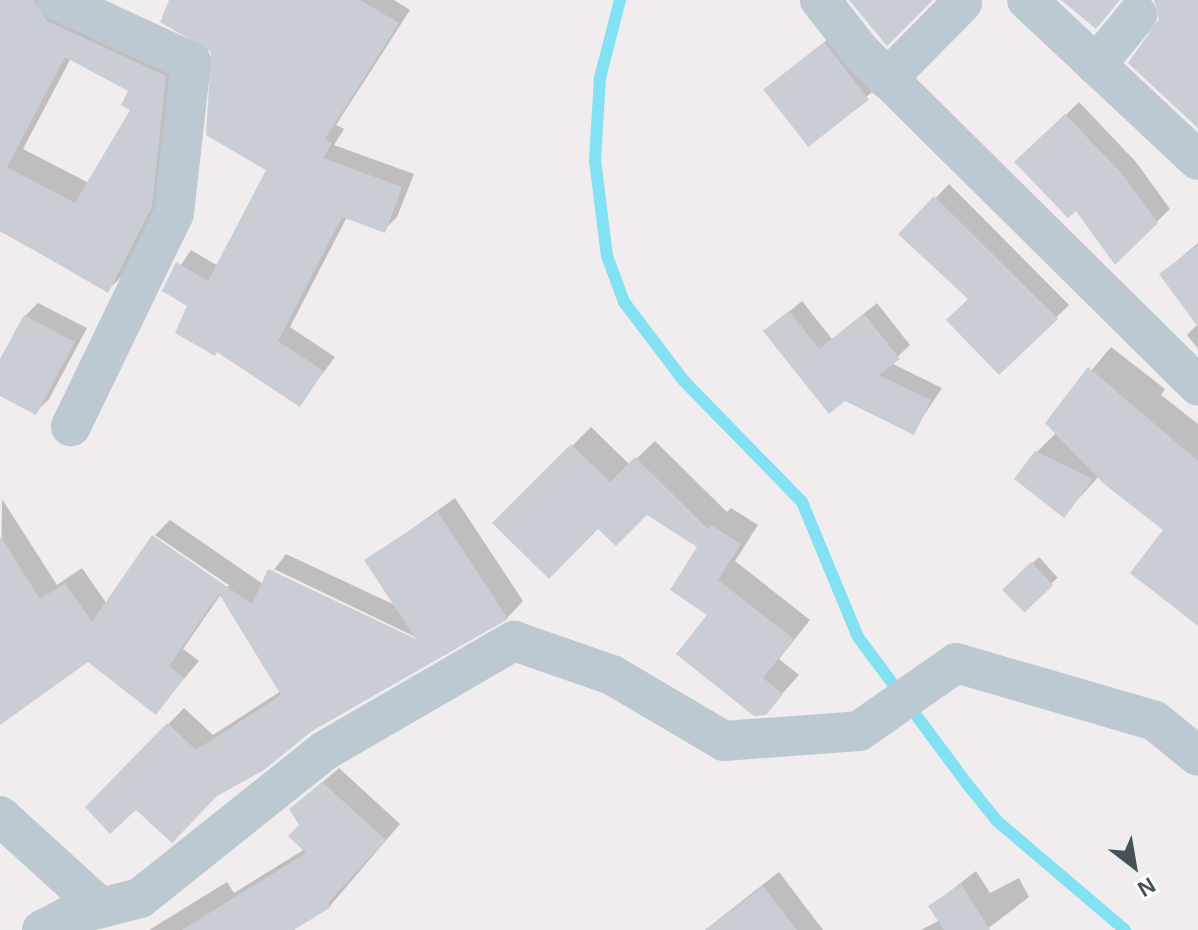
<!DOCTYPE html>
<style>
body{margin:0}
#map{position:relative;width:1198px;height:930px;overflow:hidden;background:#f1edee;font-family:Arial,sans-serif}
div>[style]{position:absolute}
.shadow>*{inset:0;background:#0003;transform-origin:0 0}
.stream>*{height:12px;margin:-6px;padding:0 6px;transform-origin:6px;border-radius:6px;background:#82e1f2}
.building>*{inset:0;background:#cacdd3;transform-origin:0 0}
.street>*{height:40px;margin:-20px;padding:0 20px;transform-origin:20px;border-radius:20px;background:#bdc9d1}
span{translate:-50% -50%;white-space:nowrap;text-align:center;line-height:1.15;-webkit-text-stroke:8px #fff;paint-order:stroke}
.north{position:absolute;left:1094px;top:826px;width:80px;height:80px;-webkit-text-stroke:6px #fff;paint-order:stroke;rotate:149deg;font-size:22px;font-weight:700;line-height:32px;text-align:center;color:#45525c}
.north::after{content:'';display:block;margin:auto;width:28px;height:36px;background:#45525c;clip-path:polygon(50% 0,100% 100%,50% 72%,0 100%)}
</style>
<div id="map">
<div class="shadow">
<div style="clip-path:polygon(evenodd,0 0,64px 0,183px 58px,169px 187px,125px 273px,107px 291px,0 231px,0 0,71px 58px,131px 90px,133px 109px,89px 183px,23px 149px,71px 58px)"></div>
<div style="clip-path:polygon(171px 0,394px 0,410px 10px,336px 125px,344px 129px,334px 145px,414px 174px,397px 217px,384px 230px,347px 217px,290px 327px,335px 357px,300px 404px,190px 305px,164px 290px,191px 250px,218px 266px,269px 170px,213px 50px)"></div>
<div style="left:838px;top:31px;width:69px;height:93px;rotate:51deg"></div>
<div style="clip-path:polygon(1079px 102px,1136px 162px,1170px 209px,1115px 262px,1076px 207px,1017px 162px)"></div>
<div style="clip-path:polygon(949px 184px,1069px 305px,999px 373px,970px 298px,901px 234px)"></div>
<div style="clip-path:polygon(1198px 243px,1198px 324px,1161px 274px)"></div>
<div style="clip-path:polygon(802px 301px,832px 339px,877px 303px,910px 345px,891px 363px,942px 388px,913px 432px,766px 331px)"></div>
<div style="clip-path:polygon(38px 303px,87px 328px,49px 399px,36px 412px,0 393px,0 364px,25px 316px)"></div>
<div style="clip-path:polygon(1198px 324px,1198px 349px,1187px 335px)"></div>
<div style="clip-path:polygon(1111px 347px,1165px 389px,1161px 395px,1198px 424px,1198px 623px,1166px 529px,1099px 476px,1064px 515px,1037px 452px,1057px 432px,1048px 422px)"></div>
<div style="clip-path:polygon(591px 427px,630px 465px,655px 441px,727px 512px,731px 508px,758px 525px,735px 561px,810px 620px,779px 659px,799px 675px,765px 713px,710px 614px,700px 547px,647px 513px,598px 526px,495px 523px)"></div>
<div style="clip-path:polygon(evenodd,455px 498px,523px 601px,507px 618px,136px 808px,88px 807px,184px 708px,213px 735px,281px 691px,221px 594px,183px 649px,199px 661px,156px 712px,88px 660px,0 723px,2px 499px,57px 585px,82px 568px,107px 604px,230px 586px,155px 535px,170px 520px,263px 584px,286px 554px,397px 606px,367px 561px,455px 498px,274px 569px,426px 642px,424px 645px,274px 574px,274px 569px)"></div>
<div style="left:1039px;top:557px;width:28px;height:47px;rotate:48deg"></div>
<div style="clip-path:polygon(339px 768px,400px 824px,330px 906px,290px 930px,149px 930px,227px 882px,234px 893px,305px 849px,302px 825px,291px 809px)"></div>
<div style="clip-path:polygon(976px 871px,990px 893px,1019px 878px,1029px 897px,986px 930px,921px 930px,940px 920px,931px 906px)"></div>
<div style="clip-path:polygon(779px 872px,823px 930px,705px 930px)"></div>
</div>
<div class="stream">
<div style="left:620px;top:0;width:81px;rotate:104.4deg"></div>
<div style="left:600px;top:78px;width:82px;rotate:93.5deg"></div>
<div style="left:595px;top:160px;width:97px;rotate:82.9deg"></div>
<div style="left:607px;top:256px;width:49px;rotate:69.7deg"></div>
<div style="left:624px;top:302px;width:99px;rotate:52.8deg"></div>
<div style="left:684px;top:381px;width:169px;rotate:45.7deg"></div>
<div style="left:802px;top:502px;width:146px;rotate:67.5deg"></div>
<div style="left:858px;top:637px;width:184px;rotate:53.4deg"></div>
<div style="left:968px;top:785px;width:46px;rotate:51.1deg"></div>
<div style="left:997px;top:821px;width:168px;rotate:40.4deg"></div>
</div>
<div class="building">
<div style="clip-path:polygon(evenodd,0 0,34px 0,47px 21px,166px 76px,152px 207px,108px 293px,0 230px,0 0,65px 57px,128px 91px,121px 105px,130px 110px,75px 203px,7px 167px,65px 57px)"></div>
<div style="clip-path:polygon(169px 0,360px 0,399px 23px,325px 139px,332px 143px,323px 158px,402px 187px,385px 233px,342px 217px,278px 341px,324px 371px,300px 407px,217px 352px,215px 356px,175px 333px,187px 306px,162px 291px,176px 262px,208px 281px,266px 170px,206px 135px,211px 52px,160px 22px)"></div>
<div style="clip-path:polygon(849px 0,933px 0,887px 46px)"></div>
<div style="clip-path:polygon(1061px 0,1120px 0,1096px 29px)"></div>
<div style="clip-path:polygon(1154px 0,1198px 0,1198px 128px,1128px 63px,1159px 19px)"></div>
<div style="left:824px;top:42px;width:73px;height:77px;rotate:52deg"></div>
<div style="clip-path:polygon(1065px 114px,1123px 175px,1158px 223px,1115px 265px,1076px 211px,1068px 218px,1014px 162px)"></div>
<div style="clip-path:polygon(934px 196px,1058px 319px,999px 375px,946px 320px,968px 299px,898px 234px)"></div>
<div style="clip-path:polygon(1198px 245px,1198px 327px,1159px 274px)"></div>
<div style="clip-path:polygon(789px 311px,819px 349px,864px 314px,900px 359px,879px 375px,931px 400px,914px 435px,845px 401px,829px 414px,763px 331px)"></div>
<div style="clip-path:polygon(24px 315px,75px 342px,36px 415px,0 396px,0 359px)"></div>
<div style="clip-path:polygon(1088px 367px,1198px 461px,1198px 626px,1130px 573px,1163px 530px,1104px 484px,1045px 423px)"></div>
<div style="clip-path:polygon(571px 444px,610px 482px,635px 457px,708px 529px,711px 525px,741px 544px,718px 580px,794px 639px,763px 678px,783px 694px,766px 715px,754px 716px,676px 654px,707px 615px,670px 590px,697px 547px,647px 515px,616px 546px,598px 529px,549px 579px,492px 523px)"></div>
<div style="clip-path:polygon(1035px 451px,1093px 479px,1064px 518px,1014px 479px)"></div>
<div style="clip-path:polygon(438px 512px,508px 619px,312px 731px,264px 770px,217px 796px,172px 843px,136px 810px,110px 834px,85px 807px,167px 723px,196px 750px,281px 695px,219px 594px,169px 666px,184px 678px,156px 715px,88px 662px,0 725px,0 536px,40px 599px,65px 583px,92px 622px,152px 535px,252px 604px,268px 569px,416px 639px,364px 560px)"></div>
<div style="left:1031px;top:562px;width:32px;height:40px;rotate:46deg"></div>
<div style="clip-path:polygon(322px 782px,386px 840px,328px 903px,331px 907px,294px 930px,182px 930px,306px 853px,288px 836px,299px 825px,289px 809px)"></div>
<div style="clip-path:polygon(961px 884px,990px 930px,944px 930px,928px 906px)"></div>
<div style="clip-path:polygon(763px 886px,797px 930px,706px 930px)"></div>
</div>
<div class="street">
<div style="left:57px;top:0;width:148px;rotate:24.8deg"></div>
<div style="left:191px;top:62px;width:152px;rotate:96.4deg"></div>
<div style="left:174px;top:213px;width:237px;rotate:115.8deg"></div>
<div style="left:820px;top:0;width:65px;rotate:51.9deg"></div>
<div style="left:860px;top:51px;width:476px;rotate:44.7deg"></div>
<div style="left:1027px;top:0;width:234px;rotate:43.1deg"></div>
<div style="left:1096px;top:65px;width:65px;rotate:-50.6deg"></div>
<div style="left:887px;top:79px;width:107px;rotate:-45.4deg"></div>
<div style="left:0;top:816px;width:137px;rotate:42.3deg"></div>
<div style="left:42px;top:930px;width:30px;rotate:-27deg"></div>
<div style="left:69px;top:916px;width:73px;rotate:-14.2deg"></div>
<div style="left:140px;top:898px;width:236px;rotate:-38.6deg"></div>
<div style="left:324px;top:751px;width:220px;rotate:-30.1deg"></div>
<div style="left:514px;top:641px;width:104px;rotate:19.1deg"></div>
<div style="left:612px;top:675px;width:130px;rotate:30.5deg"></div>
<div style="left:724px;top:741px;width:135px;rotate:-4.2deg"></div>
<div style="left:859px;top:731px;width:118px;rotate:-35deg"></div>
<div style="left:956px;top:663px;width:207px;rotate:16.2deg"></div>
<div style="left:1155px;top:721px;width:55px;rotate:39.1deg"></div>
</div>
<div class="north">N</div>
</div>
